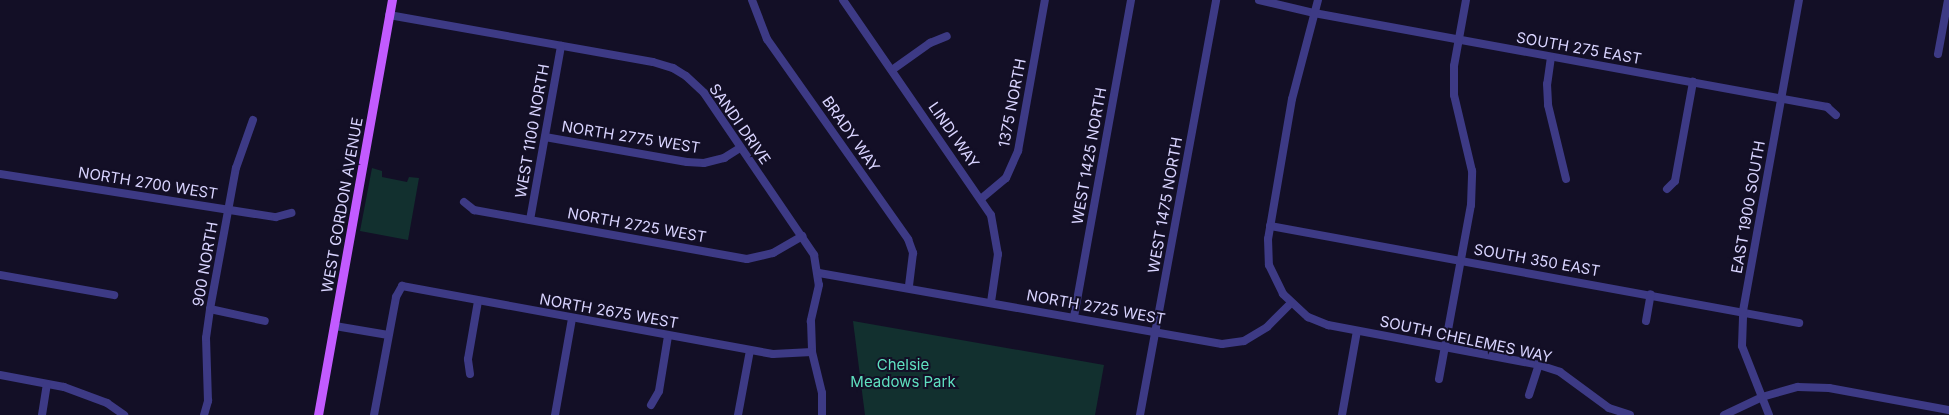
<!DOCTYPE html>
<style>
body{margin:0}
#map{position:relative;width:1949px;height:415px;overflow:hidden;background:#130f26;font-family:Inter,sans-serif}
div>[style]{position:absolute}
.green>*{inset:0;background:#12302f}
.minor>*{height:8px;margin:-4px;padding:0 4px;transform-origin:4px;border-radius:4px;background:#3d3a85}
.major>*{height:9px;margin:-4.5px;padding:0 4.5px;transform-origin:4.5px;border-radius:4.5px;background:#c25bff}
span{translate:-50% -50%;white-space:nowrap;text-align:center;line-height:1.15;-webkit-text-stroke:4px #130f26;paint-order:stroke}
.street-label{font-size:15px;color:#d9d4ff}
.park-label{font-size:15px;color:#5fe0c0}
</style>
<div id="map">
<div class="green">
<div style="clip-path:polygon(372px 168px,382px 171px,382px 177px,407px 182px,409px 177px,419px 178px,408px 240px,360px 231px)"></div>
<div style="clip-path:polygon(853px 321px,1104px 365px,1095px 415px,865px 415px)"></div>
</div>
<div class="minor">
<div style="left:752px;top:0;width:42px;rotate:69deg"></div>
<div style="left:767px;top:39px;width:245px;rotate:54.8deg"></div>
<div style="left:908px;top:239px;width:15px;rotate:70deg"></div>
<div style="left:913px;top:253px;width:34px;rotate:97deg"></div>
<div style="left:843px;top:0;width:261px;rotate:55.5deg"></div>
<div style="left:991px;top:215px;width:40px;rotate:80deg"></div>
<div style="left:998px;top:254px;width:49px;rotate:98.3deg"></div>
<div style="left:1259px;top:0;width:57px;rotate:13.3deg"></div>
<div style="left:1314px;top:13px;width:522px;rotate:10.38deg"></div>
<div style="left:1827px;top:107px;width:12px;rotate:42deg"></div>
<div style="left:1318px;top:0;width:102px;rotate:104.7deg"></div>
<div style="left:1292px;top:99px;width:142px;rotate:99.7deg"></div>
<div style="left:1268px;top:239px;width:26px;rotate:88deg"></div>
<div style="left:1269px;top:265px;width:32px;rotate:64deg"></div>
<div style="left:1283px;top:294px;width:34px;rotate:43deg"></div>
<div style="left:1308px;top:317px;width:22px;rotate:22deg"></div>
<div style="left:1328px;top:325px;width:215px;rotate:10.7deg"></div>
<div style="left:1539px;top:365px;width:22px;rotate:18deg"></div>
<div style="left:1560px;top:372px;width:61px;rotate:36.3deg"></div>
<div style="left:1609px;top:408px;width:22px;rotate:18deg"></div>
<div style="left:389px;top:15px;width:268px;rotate:10.1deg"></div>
<div style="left:653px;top:62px;width:21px;rotate:17deg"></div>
<div style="left:673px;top:68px;width:15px;rotate:32deg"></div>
<div style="left:686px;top:76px;width:25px;rotate:43deg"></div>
<div style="left:704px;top:93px;width:196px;rotate:55.8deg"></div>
<div style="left:814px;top:255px;width:30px;rotate:81deg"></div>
<div style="left:819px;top:285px;width:37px;rotate:103deg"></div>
<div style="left:811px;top:321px;width:31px;rotate:88deg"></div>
<div style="left:812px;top:352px;width:42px;rotate:76.3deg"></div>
<div style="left:822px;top:393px;width:22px;rotate:90deg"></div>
<div style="left:1938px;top:54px;width:55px;rotate:-79.5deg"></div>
<div style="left:1551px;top:57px;width:27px;rotate:98deg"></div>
<div style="left:1547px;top:84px;width:21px;rotate:87deg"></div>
<div style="left:1548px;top:105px;width:76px;rotate:76.3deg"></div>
<div style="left:892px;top:70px;width:47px;rotate:-35.4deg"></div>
<div style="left:930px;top:43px;width:18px;rotate:-22deg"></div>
<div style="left:545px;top:137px;width:144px;rotate:10deg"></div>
<div style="left:687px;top:162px;width:17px;rotate:3deg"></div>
<div style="left:704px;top:163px;width:21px;rotate:-14deg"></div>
<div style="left:724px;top:158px;width:19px;rotate:-32deg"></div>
<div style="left:0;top:174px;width:279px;rotate:8.9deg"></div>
<div style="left:276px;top:217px;width:16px;rotate:-15deg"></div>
<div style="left:1667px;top:189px;width:11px;rotate:-45deg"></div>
<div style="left:1675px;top:181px;width:101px;rotate:-79.7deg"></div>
<div style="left:982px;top:198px;width:31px;rotate:-40deg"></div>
<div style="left:1006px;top:178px;width:30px;rotate:-66deg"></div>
<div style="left:1018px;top:151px;width:153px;rotate:-79.9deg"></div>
<div style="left:464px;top:202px;width:13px;rotate:39deg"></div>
<div style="left:474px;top:210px;width:277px;rotate:10.2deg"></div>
<div style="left:747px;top:259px;width:27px;rotate:-13deg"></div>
<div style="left:773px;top:253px;width:34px;rotate:-30deg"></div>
<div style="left:530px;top:220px;width:177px;rotate:-79.9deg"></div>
<div style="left:1270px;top:226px;width:538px;rotate:10.39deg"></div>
<div style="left:819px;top:273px;width:409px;rotate:10deg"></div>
<div style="left:1222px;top:344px;width:22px;rotate:-8deg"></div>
<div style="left:1244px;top:341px;width:27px;rotate:-31deg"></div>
<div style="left:1267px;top:327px;width:34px;rotate:-45deg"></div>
<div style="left:0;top:275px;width:116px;rotate:10deg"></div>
<div style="left:210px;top:309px;width:56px;rotate:12.3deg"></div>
<div style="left:1074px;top:317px;width:322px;rotate:-79.8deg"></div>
<div style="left:1646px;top:321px;width:27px;rotate:-80deg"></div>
<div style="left:335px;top:326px;width:54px;rotate:9.6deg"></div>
<div style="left:470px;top:374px;width:15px;rotate:-98deg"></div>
<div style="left:468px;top:359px;width:59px;rotate:-80.2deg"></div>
<div style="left:0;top:375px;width:65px;rotate:10.6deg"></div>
<div style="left:64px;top:387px;width:46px;rotate:20.4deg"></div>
<div style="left:107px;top:403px;width:21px;rotate:35deg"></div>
<div style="left:1439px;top:379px;width:177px;rotate:-79.6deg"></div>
<div style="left:1471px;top:205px;width:34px;rotate:-88deg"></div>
<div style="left:1472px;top:171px;width:78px;rotate:-103.3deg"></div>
<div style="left:1454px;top:95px;width:29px;rotate:-90deg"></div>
<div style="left:1454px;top:66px;width:67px;rotate:-79.7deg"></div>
<div style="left:1529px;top:395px;width:32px;rotate:-72deg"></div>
<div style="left:651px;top:405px;width:16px;rotate:-60deg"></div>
<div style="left:659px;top:391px;width:56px;rotate:-80.7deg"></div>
<div style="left:42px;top:415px;width:31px;rotate:-81deg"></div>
<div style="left:204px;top:415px;width:15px;rotate:-74deg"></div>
<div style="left:208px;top:401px;width:63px;rotate:-91.8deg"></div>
<div style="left:206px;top:338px;width:29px;rotate:-82deg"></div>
<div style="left:210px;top:309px;width:143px;rotate:-79.6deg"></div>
<div style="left:236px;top:168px;width:51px;rotate:-70.5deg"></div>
<div style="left:374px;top:415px;width:120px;rotate:-79.4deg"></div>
<div style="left:396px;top:297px;width:13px;rotate:-61deg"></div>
<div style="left:402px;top:286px;width:377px;rotate:10.4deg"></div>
<div style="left:773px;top:354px;width:39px;rotate:-3deg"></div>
<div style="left:555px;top:415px;width:97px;rotate:-80deg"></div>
<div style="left:738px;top:415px;width:66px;rotate:-79.5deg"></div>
<div style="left:1140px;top:415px;width:422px;rotate:-79.6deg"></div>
<div style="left:1342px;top:415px;width:85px;rotate:-79.9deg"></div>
<div style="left:1724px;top:415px;width:42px;rotate:-25.3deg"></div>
<div style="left:1762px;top:397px;width:37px;rotate:-16deg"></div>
<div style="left:1798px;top:387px;width:31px;rotate:2deg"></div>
<div style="left:1829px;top:388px;width:122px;rotate:10.4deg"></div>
<div style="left:1769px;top:415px;width:74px;rotate:-111.4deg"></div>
<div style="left:1742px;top:346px;width:35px;rotate:-88deg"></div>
<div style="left:1743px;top:311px;width:316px;rotate:-79.8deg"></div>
</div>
<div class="major">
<div style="left:318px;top:415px;width:422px;rotate:-79.9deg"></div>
</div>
<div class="street-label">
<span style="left:1579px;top:48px;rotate:10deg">SOUTH 275 EAST</span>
<span style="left:1012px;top:103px;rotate:-79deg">1375 NORTH</span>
<span style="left:740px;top:124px;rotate:55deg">SANDI DRIVE</span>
<span style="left:532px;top:131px;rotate:-80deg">WEST 1100 NORTH</span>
<span style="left:851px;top:134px;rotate:55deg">BRADY WAY</span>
<span style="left:954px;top:135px;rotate:55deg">LINDI WAY</span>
<span style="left:631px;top:137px;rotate:9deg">NORTH 2775 WEST</span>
<span style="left:1089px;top:156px;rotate:-80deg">WEST 1425 NORTH</span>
<span style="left:148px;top:183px;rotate:9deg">NORTH 2700 WEST</span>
<span style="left:342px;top:205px;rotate:-80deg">WEST GORDON AVENUE</span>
<span style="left:1165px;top:205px;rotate:-80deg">WEST 1475 NORTH</span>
<span style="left:1748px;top:207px;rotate:-80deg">EAST 1900 SOUTH</span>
<span style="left:637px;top:225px;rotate:10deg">NORTH 2725 WEST</span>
<span style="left:1537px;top:260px;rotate:10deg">SOUTH 350 EAST</span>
<span style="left:205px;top:264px;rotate:-80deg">900 NORTH</span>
<span style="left:1096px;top:307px;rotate:10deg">NORTH 2725 WEST</span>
<span style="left:609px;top:311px;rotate:10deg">NORTH 2675 WEST</span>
<span style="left:1466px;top:339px;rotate:12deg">SOUTH CHELEMES WAY</span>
</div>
<div class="park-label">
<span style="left:903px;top:373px">Chelsie<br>Meadows Park</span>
</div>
</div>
